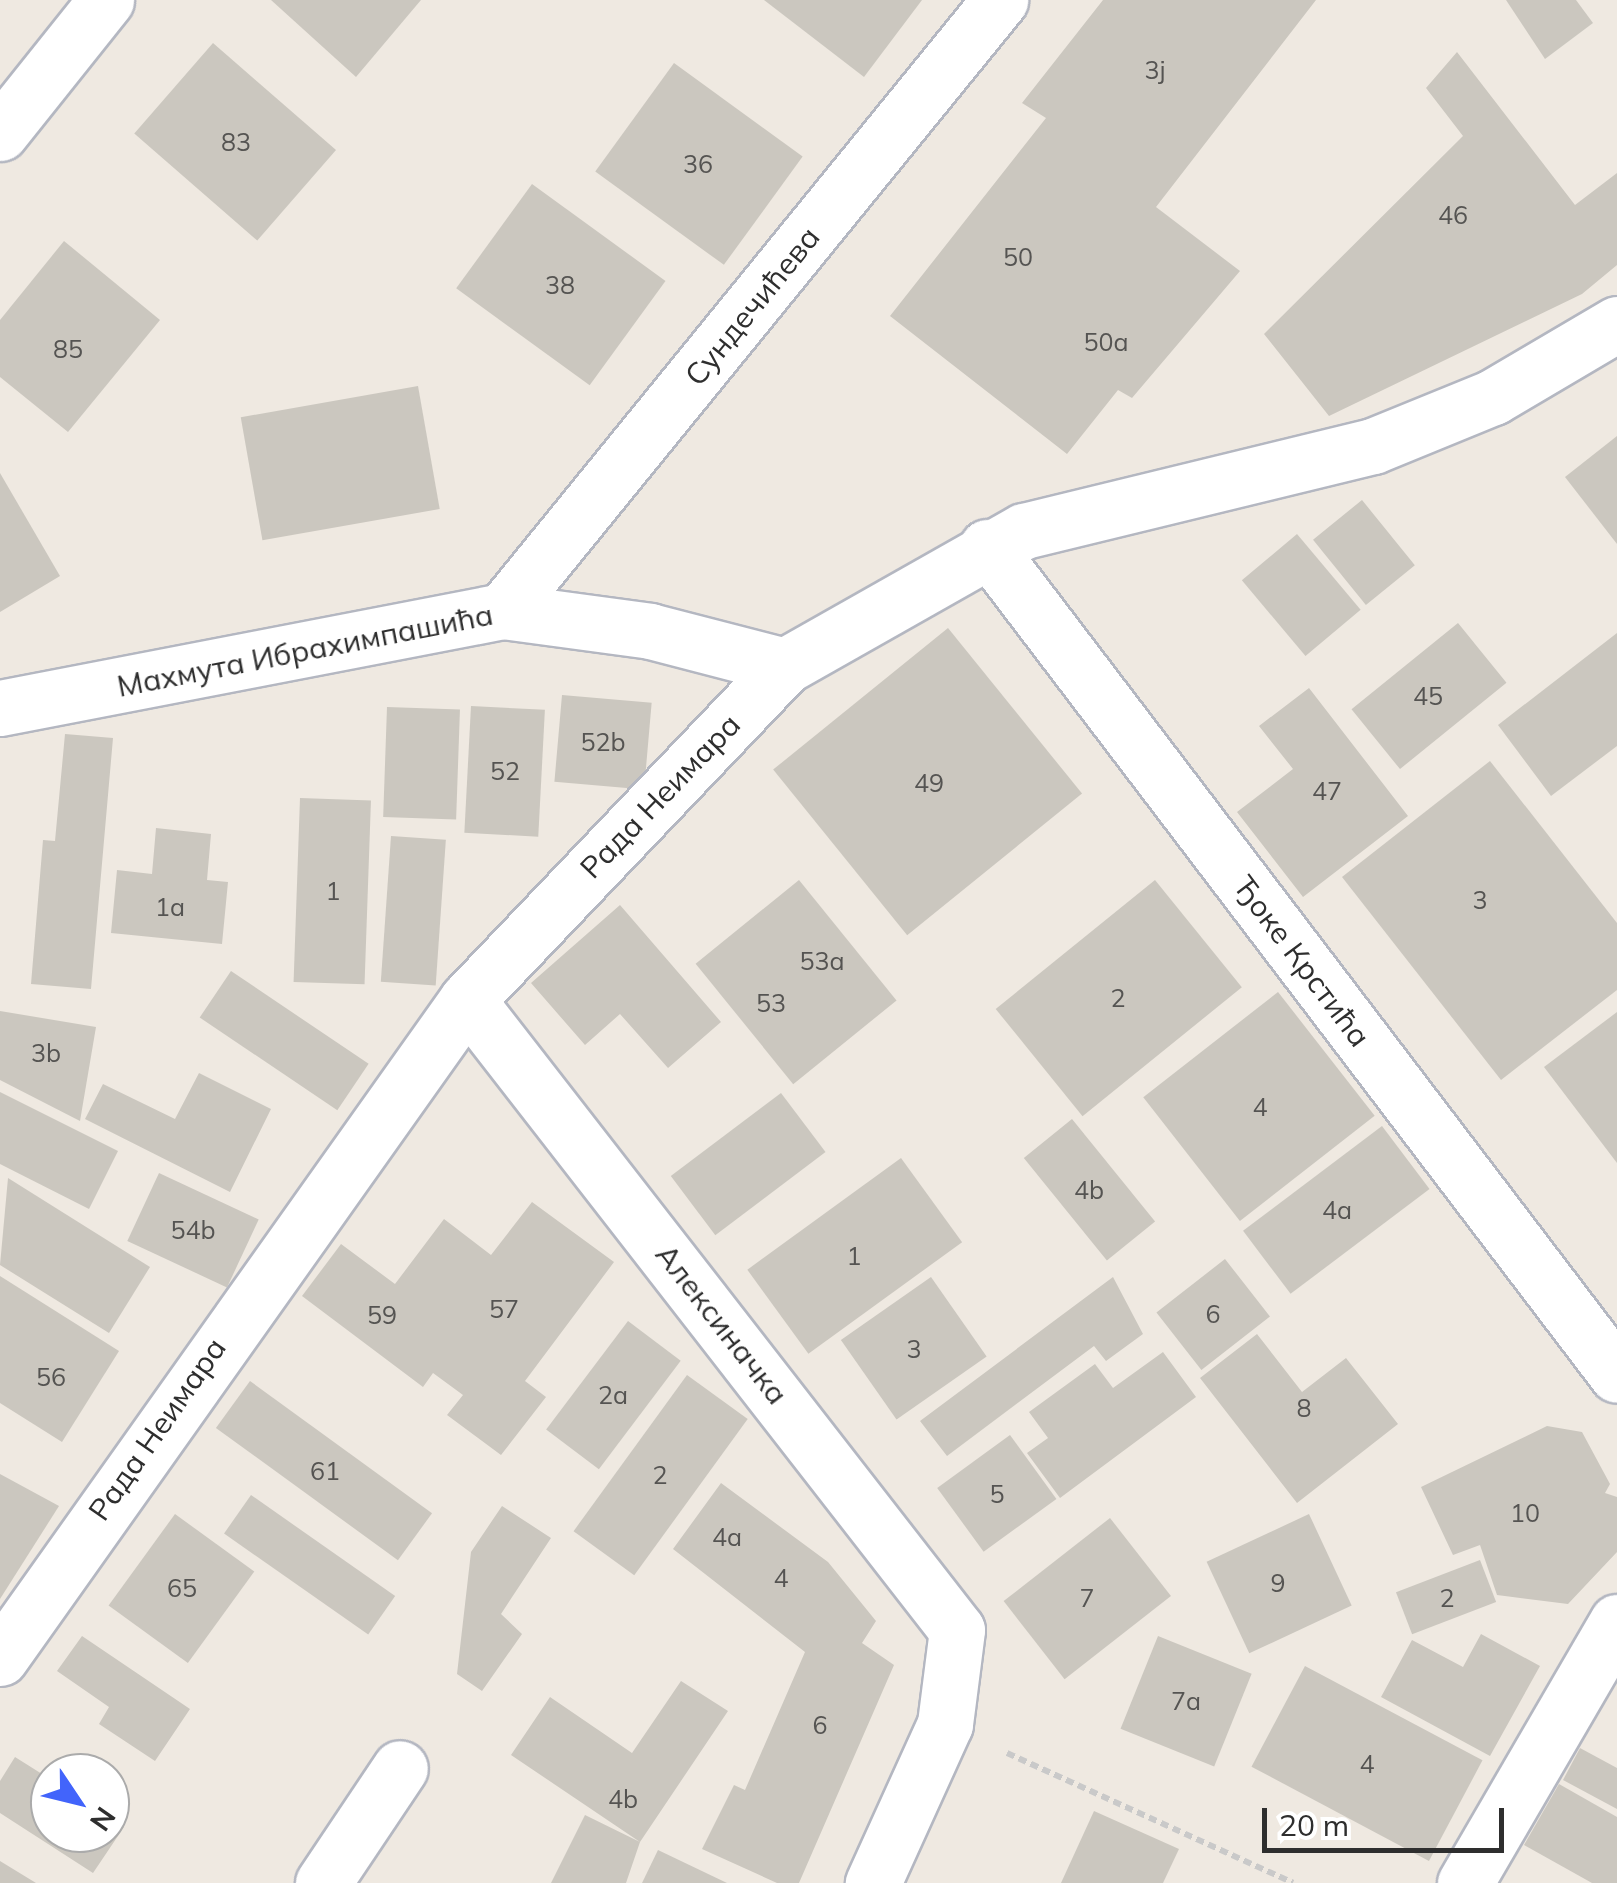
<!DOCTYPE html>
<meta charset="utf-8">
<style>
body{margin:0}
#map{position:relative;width:1617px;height:1883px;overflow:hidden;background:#efe9e1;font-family:Mulish,sans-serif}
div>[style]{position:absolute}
.building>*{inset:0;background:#cbc7bf;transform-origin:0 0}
.path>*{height:6px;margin-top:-3px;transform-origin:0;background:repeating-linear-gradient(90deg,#c9c9c9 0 8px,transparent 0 13px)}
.roads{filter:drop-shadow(2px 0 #b4b7c1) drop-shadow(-2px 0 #b4b7c1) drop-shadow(0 2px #b4b7c1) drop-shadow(0 -2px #b4b7c1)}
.minor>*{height:55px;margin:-27.5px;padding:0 27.5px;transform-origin:27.5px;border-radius:27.5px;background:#fff}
span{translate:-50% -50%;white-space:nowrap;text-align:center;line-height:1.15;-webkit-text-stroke:9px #fff;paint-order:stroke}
.number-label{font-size:25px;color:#555452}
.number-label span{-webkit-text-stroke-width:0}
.street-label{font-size:30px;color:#2e2e2e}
.north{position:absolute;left:30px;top:1753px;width:100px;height:100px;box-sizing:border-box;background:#fff;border:2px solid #ababab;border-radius:50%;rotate:125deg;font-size:28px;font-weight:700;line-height:40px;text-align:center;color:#2e2e2e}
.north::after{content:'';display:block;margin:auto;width:35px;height:45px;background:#4264fb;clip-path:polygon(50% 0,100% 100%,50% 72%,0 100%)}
.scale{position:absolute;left:1262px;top:1808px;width:242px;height:45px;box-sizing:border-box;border:5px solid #2e2e2e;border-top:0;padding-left:12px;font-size:30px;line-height:35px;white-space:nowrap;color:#2e2e2e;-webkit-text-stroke:8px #fff;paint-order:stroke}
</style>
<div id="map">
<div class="building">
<div style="clip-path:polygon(271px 0,421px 0,356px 77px)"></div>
<div style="clip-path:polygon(764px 0,922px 0,864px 77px)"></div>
<div style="clip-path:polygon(1103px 0,1316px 0,1156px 207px,1240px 271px,1132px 398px,1118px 390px,1067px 454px,890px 316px,1046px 118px,1022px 103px)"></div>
<div style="clip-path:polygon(1506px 0,1576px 0,1593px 23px,1545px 59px)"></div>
<div style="left:213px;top:43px;width:163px;height:120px;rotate:41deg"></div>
<div style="clip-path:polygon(1457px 52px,1575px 205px,1617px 173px,1617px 265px,1582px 294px,1329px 416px,1264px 334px,1463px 136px,1426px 88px)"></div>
<div style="left:674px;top:63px;width:159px;height:134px;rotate:36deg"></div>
<div style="left:532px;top:184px;width:165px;height:129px;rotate:36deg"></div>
<div style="clip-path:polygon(64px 241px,160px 320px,68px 432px,0 377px,0 320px)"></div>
<div style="left:418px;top:386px;width:125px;height:180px;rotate:80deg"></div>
<div style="clip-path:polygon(1617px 436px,1617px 544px,1565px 477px)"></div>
<div style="clip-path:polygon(0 473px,60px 576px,0 612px)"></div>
<div style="left:1362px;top:500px;width:84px;height:63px;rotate:51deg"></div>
<div style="left:1297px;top:534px;width:99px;height:72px;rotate:50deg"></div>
<div style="left:1458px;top:623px;width:77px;height:137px;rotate:51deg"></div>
<div style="left:948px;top:628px;width:213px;height:225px;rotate:51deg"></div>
<div style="clip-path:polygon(1617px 633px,1617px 746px,1551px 796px,1498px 725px)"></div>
<div style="clip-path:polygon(1309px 688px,1408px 816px,1303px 897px,1237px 812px,1293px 769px,1259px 726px)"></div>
<div style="left:562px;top:695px;width:90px;height:87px;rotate:5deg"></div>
<div style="left:471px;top:706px;width:74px;height:127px;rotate:3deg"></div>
<div style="left:387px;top:707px;width:73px;height:110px;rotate:2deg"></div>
<div style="clip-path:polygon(65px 734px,113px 738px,91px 989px,31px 984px,43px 840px,55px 841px)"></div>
<div style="clip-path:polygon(1490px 761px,1617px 923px,1617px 990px,1501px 1080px,1342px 877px)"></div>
<div style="left:300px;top:798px;width:71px;height:184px;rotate:2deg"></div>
<div style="clip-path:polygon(156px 828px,211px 834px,207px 880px,228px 882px,222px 944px,111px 933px,117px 870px,152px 874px)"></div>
<div style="left:391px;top:836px;width:55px;height:146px;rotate:4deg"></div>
<div style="left:799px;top:880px;width:155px;height:133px;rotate:51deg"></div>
<div style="left:1155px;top:880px;width:138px;height:205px;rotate:51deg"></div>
<div style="clip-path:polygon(620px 905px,721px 1022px,668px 1068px,620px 1014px,585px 1045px,531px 983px)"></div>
<div style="left:231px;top:971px;width:166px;height:56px;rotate:34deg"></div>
<div style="left:1278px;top:992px;width:157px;height:171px;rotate:52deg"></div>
<div style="clip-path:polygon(0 1011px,96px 1027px,80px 1121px,0 1080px)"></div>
<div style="clip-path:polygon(1617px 1012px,1617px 1163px,1544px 1067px)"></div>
<div style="clip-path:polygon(199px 1073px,271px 1109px,230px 1192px,85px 1119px,103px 1084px,175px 1119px)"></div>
<div style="clip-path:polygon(0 1092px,118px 1151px,89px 1209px,0 1164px)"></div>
<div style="left:781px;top:1093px;width:74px;height:138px;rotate:53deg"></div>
<div style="left:1072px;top:1119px;width:132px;height:62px;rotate:51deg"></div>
<div style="left:1382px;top:1126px;width:79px;height:174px;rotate:53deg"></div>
<div style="left:901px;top:1158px;width:104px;height:190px;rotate:54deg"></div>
<div style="left:159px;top:1173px;width:110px;height:75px;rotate:25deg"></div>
<div style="clip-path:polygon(8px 1178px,150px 1267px,109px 1333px,0 1265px)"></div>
<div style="clip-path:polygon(532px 1202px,614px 1262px,525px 1381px,546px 1397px,501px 1455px,447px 1415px,463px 1395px,433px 1373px,423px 1387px,302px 1296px,341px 1244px,395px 1284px,444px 1219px,491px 1255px)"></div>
<div style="left:1225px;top:1259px;width:73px;height:87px;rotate:52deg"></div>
<div style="clip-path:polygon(0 1276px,119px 1351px,62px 1442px,0 1403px)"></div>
<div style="left:931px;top:1277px;width:97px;height:110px;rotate:55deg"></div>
<div style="clip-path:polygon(1113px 1277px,1143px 1334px,1106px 1361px,1094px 1346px,947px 1456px,920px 1421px)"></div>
<div style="left:628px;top:1321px;width:66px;height:136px;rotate:37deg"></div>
<div style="clip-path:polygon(1257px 1334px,1302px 1392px,1346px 1358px,1398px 1424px,1297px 1503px,1200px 1378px)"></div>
<div style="clip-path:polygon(1163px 1352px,1196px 1397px,1060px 1498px,1027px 1453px,1048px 1438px,1029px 1412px,1095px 1364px,1113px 1388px)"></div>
<div style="left:687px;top:1375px;width:75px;height:193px;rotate:36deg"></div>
<div style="left:250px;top:1381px;width:225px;height:58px;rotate:36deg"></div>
<div style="clip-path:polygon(1547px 1426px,1582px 1432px,1610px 1484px,1605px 1493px,1617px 1497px,1617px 1552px,1568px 1604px,1497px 1595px,1480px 1545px,1453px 1555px,1421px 1487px)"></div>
<div style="left:1010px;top:1435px;width:79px;height:90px;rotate:54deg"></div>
<div style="clip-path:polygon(0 1474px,59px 1506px,0 1599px)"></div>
<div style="clip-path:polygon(721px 1483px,828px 1562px,876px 1621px,862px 1643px,894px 1665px,799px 1883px,777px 1883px,702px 1849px,734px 1785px,745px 1790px,805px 1652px,673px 1549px)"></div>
<div style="left:251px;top:1495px;width:176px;height:47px;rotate:35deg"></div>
<div style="clip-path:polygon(502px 1506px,551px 1538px,501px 1614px,522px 1634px,482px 1691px,457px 1674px,471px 1552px)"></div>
<div style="left:175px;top:1514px;width:98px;height:113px;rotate:36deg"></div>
<div style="left:1309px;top:1514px;width:101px;height:113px;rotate:65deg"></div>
<div style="left:1110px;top:1518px;width:99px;height:135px;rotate:52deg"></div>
<div style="left:1480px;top:1560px;width:45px;height:90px;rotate:69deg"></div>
<div style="clip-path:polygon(1481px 1634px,1540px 1666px,1490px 1756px,1381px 1697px,1412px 1640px,1463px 1667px)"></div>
<div style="clip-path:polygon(82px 1636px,190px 1709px,155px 1761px,99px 1724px,109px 1707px,57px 1671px)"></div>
<div style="left:1158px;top:1636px;width:101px;height:100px;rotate:22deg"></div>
<div style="left:1305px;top:1666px;width:201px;height:114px;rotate:28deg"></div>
<div style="clip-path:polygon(681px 1681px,728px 1711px,640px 1842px,626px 1883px,551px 1883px,585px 1815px,640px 1842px,511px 1755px,550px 1697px,632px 1753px)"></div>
<div style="clip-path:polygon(1580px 1748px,1617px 1768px,1617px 1809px,1563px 1780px)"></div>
<div style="clip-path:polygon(15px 1757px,50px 1779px,50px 1833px,110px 1833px,110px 1818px,124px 1827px,93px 1873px,0 1813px,0 1781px)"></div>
<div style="clip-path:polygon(1559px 1784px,1617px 1817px,1617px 1883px,1592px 1883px,1524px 1845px)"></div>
<div style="clip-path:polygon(1094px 1811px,1179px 1849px,1163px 1883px,1061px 1883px)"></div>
<div style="clip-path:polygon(658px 1850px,727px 1883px,642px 1883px)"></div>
<div style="clip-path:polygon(0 1861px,36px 1883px,0 1883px)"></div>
</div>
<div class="path">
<div style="left:1007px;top:1753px;width:314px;rotate:24.4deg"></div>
</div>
<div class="roads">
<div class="minor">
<div style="left:0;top:133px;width:170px;rotate:-51.4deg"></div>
<div style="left:987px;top:547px;width:1040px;rotate:52.73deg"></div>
<div style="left:503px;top:611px;width:788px;rotate:-50.87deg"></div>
<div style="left:0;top:708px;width:512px;rotate:-10.92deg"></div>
<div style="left:503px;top:611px;width:148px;rotate:7.7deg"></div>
<div style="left:650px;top:631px;width:139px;rotate:14.5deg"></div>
<div style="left:467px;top:1000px;width:798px;rotate:52.13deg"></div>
<div style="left:957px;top:1630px;width:95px;rotate:97.3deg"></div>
<div style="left:945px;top:1724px;width:175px;rotate:114.4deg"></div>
<div style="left:0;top:1658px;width:807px;rotate:-54.64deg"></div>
<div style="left:467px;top:1000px;width:461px;rotate:-46.4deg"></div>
<div style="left:785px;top:666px;width:274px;rotate:-29.5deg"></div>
<div style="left:1024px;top:531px;width:359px;rotate:-13.7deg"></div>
<div style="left:1373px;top:446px;width:130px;rotate:-22.2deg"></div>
<div style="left:1493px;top:397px;width:144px;rotate:-30.5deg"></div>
<div style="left:323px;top:1883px;width:138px;rotate:-56.2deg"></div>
<div style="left:1465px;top:1883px;width:302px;rotate:-59.8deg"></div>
</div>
</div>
<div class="number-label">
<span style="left:1155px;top:70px">3j</span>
<span style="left:236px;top:142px">83</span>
<span style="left:698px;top:164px">36</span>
<span style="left:1453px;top:215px">46</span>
<span style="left:1018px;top:257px">50</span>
<span style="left:560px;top:285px">38</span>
<span style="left:1106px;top:342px">50a</span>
<span style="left:68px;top:349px">85</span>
<span style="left:1428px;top:696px">45</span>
<span style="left:603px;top:742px">52b</span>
<span style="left:505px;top:771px">52</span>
<span style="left:929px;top:783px">49</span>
<span style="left:1327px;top:791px">47</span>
<span style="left:333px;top:891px">1</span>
<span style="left:1480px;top:900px">3</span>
<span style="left:170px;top:907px">1a</span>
<span style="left:822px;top:961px">53a</span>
<span style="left:1118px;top:998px">2</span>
<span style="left:771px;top:1003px">53</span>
<span style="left:46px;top:1053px">3b</span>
<span style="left:1260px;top:1107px">4</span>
<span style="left:1089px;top:1190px">4b</span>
<span style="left:1337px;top:1210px">4a</span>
<span style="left:193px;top:1230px">54b</span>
<span style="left:854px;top:1256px">1</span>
<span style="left:504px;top:1309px">57</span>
<span style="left:1213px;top:1314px">6</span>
<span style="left:382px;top:1315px">59</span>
<span style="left:914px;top:1349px">3</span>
<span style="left:51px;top:1377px">56</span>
<span style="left:613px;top:1395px">2a</span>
<span style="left:1304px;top:1408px">8</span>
<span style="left:325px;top:1471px">61</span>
<span style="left:660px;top:1475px">2</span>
<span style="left:997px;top:1494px">5</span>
<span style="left:1525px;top:1513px">10</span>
<span style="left:727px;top:1537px">4a</span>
<span style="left:781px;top:1578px">4</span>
<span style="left:1278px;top:1583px">9</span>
<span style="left:182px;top:1588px">65</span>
<span style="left:1087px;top:1598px">7</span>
<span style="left:1447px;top:1598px">2</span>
<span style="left:1186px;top:1701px">7a</span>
<span style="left:820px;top:1725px">6</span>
<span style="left:1367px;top:1764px">4</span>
<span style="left:623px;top:1799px">4b</span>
</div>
<div class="street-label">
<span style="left:752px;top:306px;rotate:-51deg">Сундечићева</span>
<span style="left:305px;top:650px;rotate:-11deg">Махмута Ибрахимпашића</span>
<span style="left:660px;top:796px;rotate:-46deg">Рада Неимара</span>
<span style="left:1302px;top:961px;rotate:53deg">Ђоке Крстића</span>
<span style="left:722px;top:1324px;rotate:52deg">Алексиначка</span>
<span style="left:157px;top:1429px;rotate:-55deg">Рада Неимара</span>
</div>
<div class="north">N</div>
<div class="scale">20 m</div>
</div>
